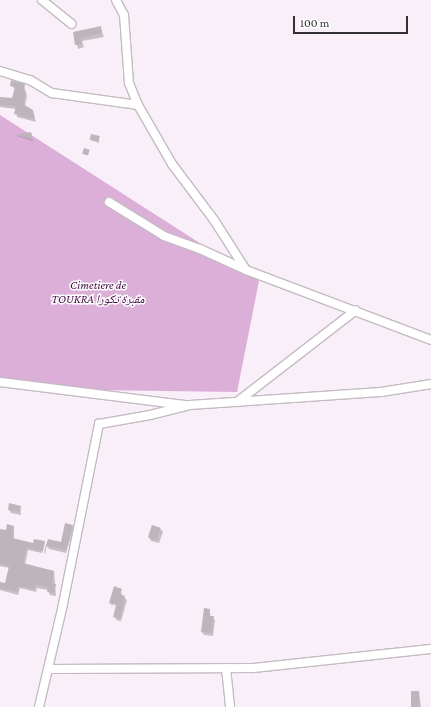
<!DOCTYPE html>
<meta charset="utf-8">
<style>
body{margin:0}
#map{position:relative;width:431px;height:707px;overflow:hidden;background:#f9eff8;font-family:"Crimson Pro","Noto Naskh Arabic",serif}
div>[style]{position:absolute}
.green>*{inset:0;background:#dcafd8}
.shadow>*{inset:0;background:#0003}
.building>*{inset:0;background:#bdb4bc;transform-origin:0 0}
.roads{filter:drop-shadow(1px 0 #c4bbc3) drop-shadow(-1px 0 #c4bbc3) drop-shadow(0 1px #c4bbc3) drop-shadow(0 -1px #c4bbc3)}
.minor>*{height:8px;margin:-4px;padding:0 4px;transform-origin:4px;border-radius:4px;background:#fff}
span{translate:-50% -50%;white-space:nowrap;text-align:center;line-height:1.15;-webkit-text-stroke:3px #fff;paint-order:stroke}
.park-label{font-size:12px;color:#470c45;font-style:italic}
.scale{position:absolute;left:293px;top:16px;width:115px;height:18px;box-sizing:border-box;border:2px solid #343134;border-top:0;padding-left:5px;font-size:12px;line-height:14px;white-space:nowrap;color:#343134;-webkit-text-stroke:3px #fff;paint-order:stroke}
</style>
<div id="map">
<div class="green">
<div style="clip-path:polygon(0 115px,259px 281px,237px 392px,20px 389px,0 386px)"></div>
</div>
<div class="shadow">
<div style="clip-path:polygon(100px 27px,104px 37px,82px 41px,84px 47px,78px 49px,74px 33px)"></div>
<div style="clip-path:polygon(11px 85px,24px 85px,27px 96px,25px 106px,32px 110px,36px 122px,17px 117px,16px 109px,0 107px,0 100px,12px 99px,15px 89px)"></div>
<div style="clip-path:polygon(31px 133px,33px 141px,17px 136px)"></div>
<div style="clip-path:polygon(99px 137px,99px 143px,91px 140px)"></div>
<div style="clip-path:polygon(20px 507px,21px 515px,11px 513px,9px 509px)"></div>
<div style="clip-path:polygon(14px 526px,14px 539px,34px 544px,45px 542px,42px 553px,28px 550px,25px 565px,54px 571px,56px 596px,50px 595px,48px 590px,37px 588px,36px 592px,20px 588px,18px 595px,0 590px,0 583px,6px 584px,10px 568px,0 566px,0 530px,7px 531px)"></div>
<div style="clip-path:polygon(73px 526px,74px 528px,66px 553px,49px 549px,47px 546px,61px 544px)"></div>
<div style="clip-path:polygon(161px 529px,163px 532px,159px 543px,151px 541px,149px 537px)"></div>
<div style="clip-path:polygon(46px 544px,47px 545px,45px 554px,44px 553px)"></div>
<div style="clip-path:polygon(evenodd,121px 590px,122px 596px,127px 600px,121px 621px,116px 620px,117px 607px,110px 603px,121px 590px,111px 603px,121px 605px,121px 607px,111px 605px,111px 603px)"></div>
<div style="clip-path:polygon(209px 610px,211px 617px,215px 620px,213px 636px,204px 635px,202px 632px)"></div>
<div style="clip-path:polygon(419px 692px,421px 707px,412px 707px)"></div>
</div>
<div class="building">
<div style="clip-path:polygon(101px 26px,102px 33px,81px 38px,82px 44px,75px 45px,73px 32px)"></div>
<div style="clip-path:polygon(11px 80px,25px 84px,23px 91px,26px 92px,23px 104px,33px 110px,35px 119px,14px 114px,16px 106px,0 105px,0 97px,12px 98px,15px 87px,10px 86px)"></div>
<div style="clip-path:polygon(31px 132px,33px 140px,15px 135px)"></div>
<div style="left:91px;top:134px;width:9px;height:6px;rotate:13deg"></div>
<div style="left:84px;top:148px;width:6px;height:6px;rotate:18deg"></div>
<div style="clip-path:polygon(9px 503px,21px 506px,20px 512px,8px 510px)"></div>
<div style="clip-path:polygon(65px 523px,73px 525px,66px 550px,46px 546px,48px 539px,61px 542px)"></div>
<div style="clip-path:polygon(7px 524px,14px 526px,12px 538px,33px 543px,34px 539px,45px 541px,43px 551px,27px 548px,23px 563px,54px 571px,52px 584px,56px 584px,54px 593px,47px 592px,48px 587px,35px 585px,34px 589px,18px 586px,17px 592px,0 588px,0 582px,5px 583px,9px 566px,0 564px,0 529px,6px 530px)"></div>
<div style="left:152px;top:525px;width:9px;height:13px;rotate:18deg"></div>
<div style="clip-path:polygon(114px 586px,122px 589px,120px 594px,125px 596px,120px 619px,113px 617px,116px 605px,109px 603px)"></div>
<div style="clip-path:polygon(204px 608px,210px 609px,209px 616px,214px 616px,212px 633px,201px 632px)"></div>
<div style="left:411px;top:691px;width:8px;height:16px"></div>
</div>
<div class="roads">
<div class="minor">
<div style="left:42px;top:0;width:38px;rotate:39deg"></div>
<div style="left:116px;top:0;width:17px;rotate:62deg"></div>
<div style="left:124px;top:15px;width:68px;rotate:85.8deg"></div>
<div style="left:129px;top:83px;width:24px;rotate:68deg"></div>
<div style="left:138px;top:105px;width:68px;rotate:60deg"></div>
<div style="left:172px;top:164px;width:70px;rotate:53.1deg"></div>
<div style="left:214px;top:220px;width:59px;rotate:57.4deg"></div>
<div style="left:0;top:71px;width:31px;rotate:17deg"></div>
<div style="left:30px;top:80px;width:26px;rotate:31deg"></div>
<div style="left:52px;top:93px;width:87px;rotate:7.9deg"></div>
<div style="left:109px;top:202px;width:65px;rotate:31.7deg"></div>
<div style="left:164px;top:236px;width:38px;rotate:20deg"></div>
<div style="left:200px;top:249px;width:51px;rotate:24.5deg"></div>
<div style="left:246px;top:270px;width:198px;rotate:20.7deg"></div>
<div style="left:0;top:382px;width:186px;rotate:7.1deg"></div>
<div style="left:237px;top:402px;width:150px;rotate:-37.7deg"></div>
<div style="left:226px;top:668px;width:39px;rotate:84deg"></div>
<div style="left:49px;top:669px;width:204px;rotate:-0.3deg"></div>
<div style="left:253px;top:668px;width:179px;rotate:-6.1deg"></div>
<div style="left:39px;top:707px;width:101px;rotate:-76.8deg"></div>
<div style="left:62px;top:609px;width:189px;rotate:-78.7deg"></div>
<div style="left:99px;top:424px;width:52px;rotate:-10deg"></div>
<div style="left:150px;top:415px;width:41px;rotate:-14deg"></div>
<div style="left:190px;top:405px;width:191px;rotate:-3.9deg"></div>
<div style="left:381px;top:392px;width:51px;rotate:-9.1deg"></div>
</div>
</div>
<div class="park-label">
<span style="left:98px;top:293px">Cimetiere de<br>TOUKRA مقبرة تكورا</span>
</div>
<div class="scale">100 m</div>
</div>
